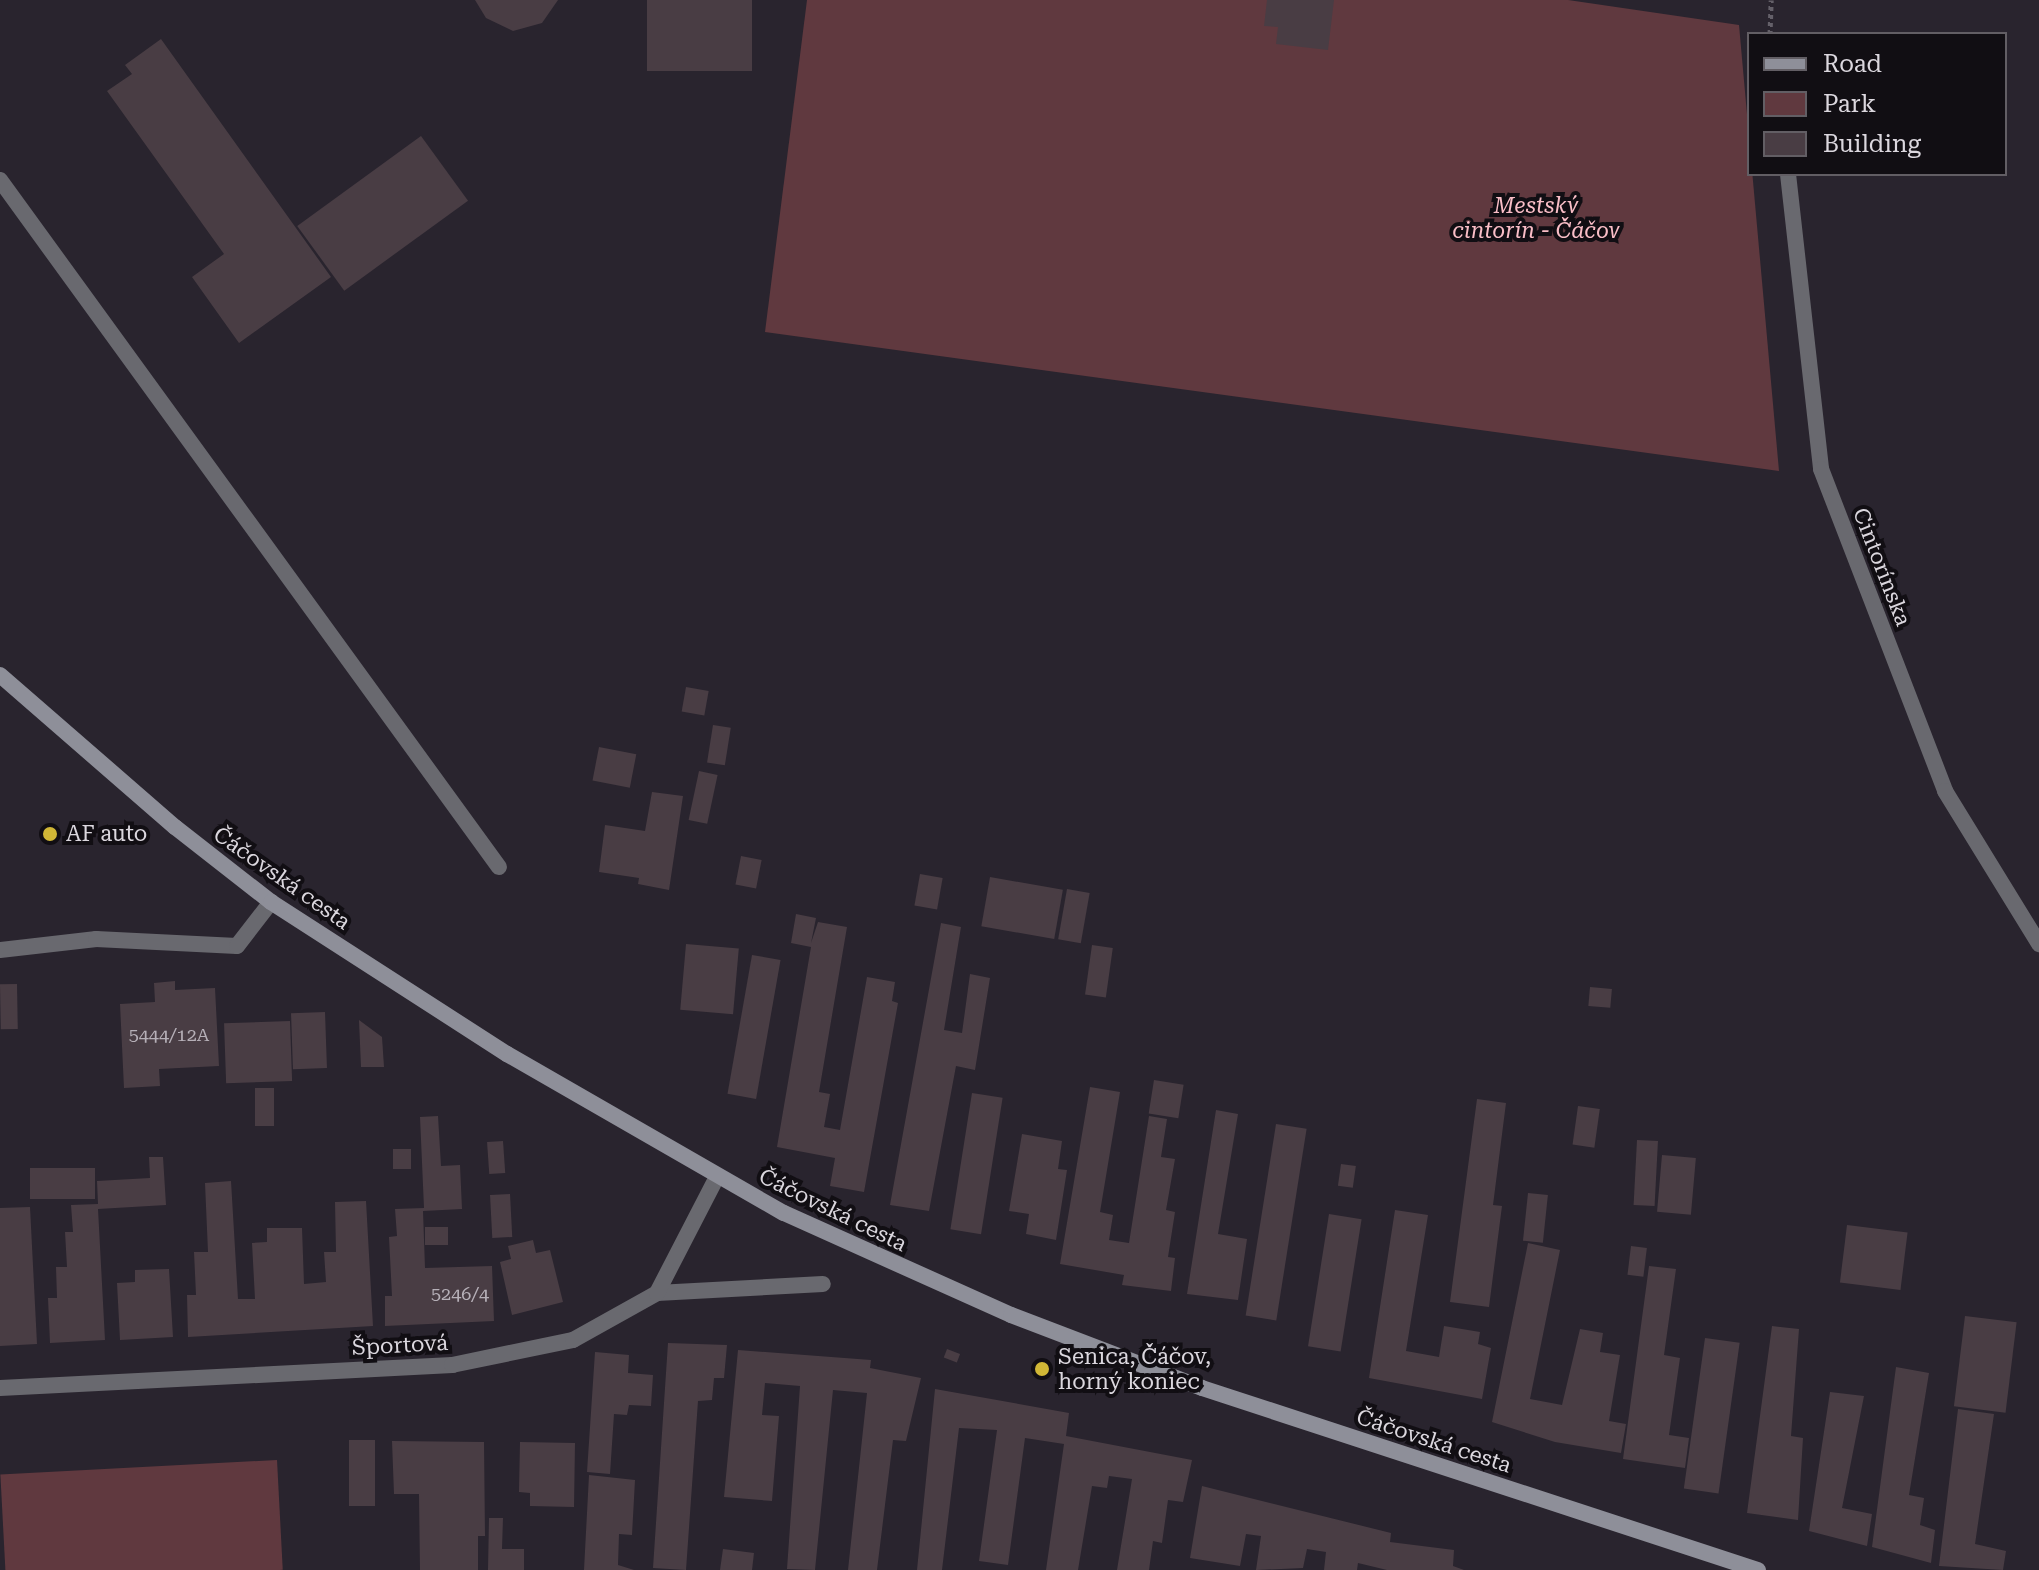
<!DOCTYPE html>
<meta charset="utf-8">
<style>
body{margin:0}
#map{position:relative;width:2039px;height:1570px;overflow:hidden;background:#29242e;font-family:"Roboto Serif",serif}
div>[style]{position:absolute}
.green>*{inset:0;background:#60393f;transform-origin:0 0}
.building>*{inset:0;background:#493d44;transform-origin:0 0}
.path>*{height:5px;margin-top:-2.5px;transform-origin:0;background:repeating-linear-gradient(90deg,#646069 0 4px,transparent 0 8px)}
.lane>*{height:16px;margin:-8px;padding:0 8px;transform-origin:8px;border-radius:8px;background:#69696f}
.street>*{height:16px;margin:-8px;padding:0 8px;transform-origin:8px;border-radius:8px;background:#69696f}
.secondary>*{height:16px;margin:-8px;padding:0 8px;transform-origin:8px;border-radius:8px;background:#8e8f99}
.dots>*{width:22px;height:22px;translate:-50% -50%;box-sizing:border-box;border:4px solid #110e13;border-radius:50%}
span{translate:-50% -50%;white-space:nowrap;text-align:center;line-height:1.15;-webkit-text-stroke:8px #110e13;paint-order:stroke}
.number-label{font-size:18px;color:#b6b0b8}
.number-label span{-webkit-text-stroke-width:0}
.park-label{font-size:22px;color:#fabec7;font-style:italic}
.street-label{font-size:22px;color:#dbd7de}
.poi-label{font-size:22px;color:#dbd7de}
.left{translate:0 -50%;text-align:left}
.legend{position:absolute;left:1747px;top:32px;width:260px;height:144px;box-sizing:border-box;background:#110e13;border:2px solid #625e64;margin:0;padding:10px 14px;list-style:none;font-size:24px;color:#dbd7de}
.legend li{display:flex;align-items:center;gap:16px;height:40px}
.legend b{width:40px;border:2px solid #625e64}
</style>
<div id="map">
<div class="green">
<div style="clip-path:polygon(807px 0,1568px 0,1739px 25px,1779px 471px,765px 332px)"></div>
<div style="left:277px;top:1460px;width:110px;height:277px;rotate:87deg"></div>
</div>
<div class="building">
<div style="clip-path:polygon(475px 0,558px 0,542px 23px,513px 31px,486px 18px)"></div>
<div style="left:647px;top:0;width:105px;height:71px"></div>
<div style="clip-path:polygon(1267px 0,1334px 0,1328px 50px,1276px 44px,1278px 27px,1264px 26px)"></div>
<div style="clip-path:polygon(161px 39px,331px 277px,239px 343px,192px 277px,224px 254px,107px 91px,132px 74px,125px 65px)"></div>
<div style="left:421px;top:136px;width:80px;height:153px;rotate:54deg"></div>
<div style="left:686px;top:687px;width:23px;height:25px;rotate:10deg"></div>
<div style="left:713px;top:725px;width:18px;height:38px;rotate:9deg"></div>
<div style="left:599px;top:747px;width:38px;height:34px;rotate:11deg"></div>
<div style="left:699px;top:771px;width:19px;height:50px;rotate:12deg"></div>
<div style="clip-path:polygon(652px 792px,683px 796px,669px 890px,638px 884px,639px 878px,599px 872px,605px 825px,645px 831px)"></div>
<div style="left:741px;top:856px;width:21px;height:29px;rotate:11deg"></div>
<div style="left:920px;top:874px;width:23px;height:32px;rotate:10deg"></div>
<div style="left:990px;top:877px;width:74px;height:50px;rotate:10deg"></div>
<div style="left:1067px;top:889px;width:23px;height:51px;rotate:10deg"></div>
<div style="clip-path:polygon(796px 914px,816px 918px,811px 943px,818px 922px,847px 927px,819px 1092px,830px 1094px,824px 1127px,840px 1130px,867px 977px,895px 982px,892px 1001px,898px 1003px,864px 1192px,830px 1186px,835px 1158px,777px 1147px,811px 947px,791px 943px)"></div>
<div style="clip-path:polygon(941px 923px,961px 927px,944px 1030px,962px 1033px,970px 974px,990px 978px,975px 1070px,956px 1066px,929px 1211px,890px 1205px)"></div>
<div style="left:686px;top:944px;width:53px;height:66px;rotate:5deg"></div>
<div style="left:1092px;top:945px;width:21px;height:50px;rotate:8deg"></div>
<div style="left:752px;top:955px;width:29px;height:141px;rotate:10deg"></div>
<div style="clip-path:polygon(175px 981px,175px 990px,215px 988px,219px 1066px,159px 1069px,160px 1086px,124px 1088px,120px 1004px,155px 1002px,154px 983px)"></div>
<div style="left:17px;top:984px;width:45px;height:17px;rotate:89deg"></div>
<div style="left:1590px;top:987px;width:22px;height:19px;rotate:5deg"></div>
<div style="left:325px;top:1012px;width:56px;height:34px;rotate:88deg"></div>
<div style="clip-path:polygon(359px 1020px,382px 1037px,384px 1067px,361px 1067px)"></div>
<div style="left:290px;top:1021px;width:60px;height:66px;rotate:88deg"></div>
<div style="left:1154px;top:1080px;width:30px;height:34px;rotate:9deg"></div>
<div style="clip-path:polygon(1090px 1087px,1120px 1092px,1100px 1212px,1113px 1215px,1109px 1240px,1129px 1243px,1149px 1116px,1167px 1119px,1161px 1157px,1175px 1159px,1166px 1210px,1175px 1212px,1168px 1257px,1175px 1258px,1171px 1291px,1122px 1285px,1124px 1275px,1060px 1264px)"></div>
<div style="left:255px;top:1088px;width:19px;height:38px"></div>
<div style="left:972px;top:1093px;width:31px;height:138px;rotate:9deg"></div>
<div style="clip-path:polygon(1477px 1099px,1506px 1103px,1493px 1205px,1502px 1206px,1489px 1307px,1450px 1302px)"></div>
<div style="left:1578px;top:1106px;width:22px;height:39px;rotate:8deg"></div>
<div style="clip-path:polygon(1216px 1110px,1238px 1114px,1218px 1234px,1247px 1239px,1238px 1300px,1187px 1294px)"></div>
<div style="clip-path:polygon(438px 1116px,441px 1166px,460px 1165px,462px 1209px,423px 1211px,425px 1268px,492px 1266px,494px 1321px,385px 1326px,385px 1296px,392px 1296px,389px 1237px,397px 1236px,395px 1209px,424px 1208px,420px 1117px)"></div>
<div style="left:1276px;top:1124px;width:31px;height:194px;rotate:9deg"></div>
<div style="clip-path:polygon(1022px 1134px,1062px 1141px,1058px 1169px,1067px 1170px,1056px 1240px,1026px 1234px,1029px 1214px,1009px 1211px)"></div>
<div style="left:1637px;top:1140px;width:21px;height:65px;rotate:3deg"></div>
<div style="left:503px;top:1141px;width:32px;height:16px;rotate:86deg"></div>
<div style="left:393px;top:1149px;width:18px;height:20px"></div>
<div style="left:1662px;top:1155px;width:34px;height:57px;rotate:5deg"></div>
<div style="clip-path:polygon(149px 1157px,163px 1157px,166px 1205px,98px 1209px,105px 1340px,50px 1343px,48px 1298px,57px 1298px,56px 1267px,67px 1267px,65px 1232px,73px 1232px,71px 1205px,98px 1204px,97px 1181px,150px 1178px)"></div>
<div style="left:1341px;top:1164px;width:15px;height:22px;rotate:8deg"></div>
<div style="left:30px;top:1168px;width:65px;height:31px"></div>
<div style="clip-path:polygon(231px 1181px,238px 1299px,255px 1299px,252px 1243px,267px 1242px,267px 1228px,302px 1228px,304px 1284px,326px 1282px,324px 1252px,336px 1252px,335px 1202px,366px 1201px,373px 1326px,188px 1337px,187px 1295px,196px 1295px,194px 1252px,208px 1252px,205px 1183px)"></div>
<div style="left:1528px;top:1193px;width:20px;height:48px;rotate:6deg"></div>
<div style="left:510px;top:1194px;width:43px;height:20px;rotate:87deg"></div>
<div style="clip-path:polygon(30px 1207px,37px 1344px,0 1346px,0 1208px)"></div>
<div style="clip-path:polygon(1395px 1210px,1428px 1215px,1406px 1351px,1439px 1357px,1444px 1326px,1480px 1332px,1478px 1344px,1491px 1348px,1482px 1399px,1369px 1378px)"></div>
<div style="left:1329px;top:1214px;width:33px;height:134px;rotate:9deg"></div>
<div style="left:1847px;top:1225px;width:61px;height:58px;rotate:7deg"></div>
<div style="left:448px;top:1227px;width:18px;height:23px;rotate:90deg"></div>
<div style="clip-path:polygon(533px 1240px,536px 1253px,550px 1250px,563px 1302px,512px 1315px,500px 1262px,511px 1259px,508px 1246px)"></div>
<div style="clip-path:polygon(1528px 1243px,1560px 1250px,1530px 1399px,1562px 1405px,1580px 1329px,1603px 1333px,1600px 1352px,1620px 1355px,1609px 1421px,1626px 1424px,1621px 1453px,1555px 1442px,1492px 1422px)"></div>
<div style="left:1631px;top:1246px;width:16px;height:29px;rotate:7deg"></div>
<div style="clip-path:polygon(1649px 1266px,1676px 1269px,1664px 1355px,1680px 1358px,1669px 1435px,1689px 1438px,1685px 1468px,1623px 1459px)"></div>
<div style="clip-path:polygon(169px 1269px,173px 1337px,120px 1340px,117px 1283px,135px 1282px,135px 1270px)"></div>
<div style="left:1965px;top:1316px;width:52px;height:91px;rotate:7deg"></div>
<div style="clip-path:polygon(1772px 1326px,1799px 1329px,1791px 1436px,1803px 1438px,1798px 1520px,1747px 1513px)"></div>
<div style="left:1705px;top:1338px;width:35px;height:152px;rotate:8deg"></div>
<div style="clip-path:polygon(668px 1343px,727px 1345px,724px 1378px,714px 1378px,712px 1400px,698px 1401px,686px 1570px,653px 1568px)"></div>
<div style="left:947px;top:1349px;width:14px;height:9px;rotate:21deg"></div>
<div style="clip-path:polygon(738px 1350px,871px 1360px,870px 1368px,921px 1378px,906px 1441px,893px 1440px,877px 1570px,848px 1570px,867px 1393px,833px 1390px,815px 1570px,787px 1569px,800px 1386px,765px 1383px,762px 1415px,779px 1416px,772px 1501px,724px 1497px)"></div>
<div style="clip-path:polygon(595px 1352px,629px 1355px,628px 1373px,653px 1375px,651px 1406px,629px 1405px,627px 1415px,614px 1414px,610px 1474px,587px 1472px)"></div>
<div style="clip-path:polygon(1896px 1367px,1929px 1373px,1909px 1495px,1924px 1498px,1920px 1525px,1935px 1530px,1931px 1563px,1872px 1547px)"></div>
<div style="clip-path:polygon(935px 1389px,1069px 1413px,1066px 1436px,1192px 1460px,1183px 1502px,1168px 1500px,1162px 1543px,1153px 1541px,1149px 1570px,1117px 1570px,1132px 1479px,1109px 1476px,1107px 1488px,1092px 1486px,1078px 1570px,1046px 1570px,1064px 1444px,1025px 1438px,1008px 1565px,979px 1561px,997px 1430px,959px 1428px,942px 1570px,917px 1570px)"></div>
<div style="clip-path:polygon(1830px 1392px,1864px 1396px,1842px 1508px,1872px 1514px,1867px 1546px,1809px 1531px)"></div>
<div style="clip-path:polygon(1958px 1409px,1994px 1414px,1975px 1544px,2006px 1551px,2003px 1570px,1939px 1566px)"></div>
<div style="left:349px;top:1440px;width:26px;height:66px"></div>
<div style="clip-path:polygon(392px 1441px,484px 1442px,485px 1536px,478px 1536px,478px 1570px,420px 1570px,419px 1494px,394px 1494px)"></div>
<div style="clip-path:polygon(520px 1442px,575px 1443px,574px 1507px,530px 1506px,530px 1493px,519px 1492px)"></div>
<div style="clip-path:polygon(589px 1475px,635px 1480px,632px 1535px,619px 1534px,618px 1565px,634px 1570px,584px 1570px)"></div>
<div style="clip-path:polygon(1202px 1486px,1391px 1533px,1390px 1542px,1454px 1550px,1453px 1566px,1464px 1570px,1387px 1570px,1358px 1563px,1357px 1570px,1324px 1570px,1326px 1552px,1307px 1549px,1303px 1568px,1256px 1570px,1261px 1536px,1246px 1534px,1240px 1566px,1190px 1558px)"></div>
<div style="clip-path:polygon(489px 1518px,503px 1518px,502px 1549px,524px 1549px,524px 1570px,488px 1570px)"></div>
<div style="clip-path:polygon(723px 1549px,754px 1553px,752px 1570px,720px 1570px)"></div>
</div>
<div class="path">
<div style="left:1770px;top:34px;width:34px;rotate:-88deg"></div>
</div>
<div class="lane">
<div style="left:1788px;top:174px;width:297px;rotate:83.6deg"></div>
<div style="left:1821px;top:469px;width:345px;rotate:68.9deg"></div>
<div style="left:1945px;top:791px;width:180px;rotate:58.4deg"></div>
<div style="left:0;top:180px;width:849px;rotate:54.01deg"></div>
<div style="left:0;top:950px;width:97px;rotate:-6.5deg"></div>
<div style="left:96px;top:939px;width:141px;rotate:2.8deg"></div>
<div style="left:237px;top:946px;width:56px;rotate:-52.3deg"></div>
</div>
<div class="street">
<div style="left:657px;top:1293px;width:166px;rotate:-3.1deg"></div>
<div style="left:0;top:1388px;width:453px;rotate:-2.9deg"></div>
<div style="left:452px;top:1365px;width:124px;rotate:-11.7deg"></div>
<div style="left:573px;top:1340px;width:96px;rotate:-29.2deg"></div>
<div style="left:657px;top:1293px;width:131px;rotate:-62.7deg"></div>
</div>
<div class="secondary">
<div style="left:0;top:675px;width:232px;rotate:41deg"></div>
<div style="left:175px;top:827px;width:122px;rotate:38deg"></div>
<div style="left:271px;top:902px;width:281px;rotate:32.8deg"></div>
<div style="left:507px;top:1054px;width:319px;rotate:29.9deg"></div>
<div style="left:784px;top:1213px;width:249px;rotate:24.2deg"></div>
<div style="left:1011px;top:1315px;width:204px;rotate:20.9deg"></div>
<div style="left:1202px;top:1388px;width:585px;rotate:18.13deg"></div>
</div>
<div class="dots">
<div style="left:50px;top:834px;background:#d1b736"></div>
<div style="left:1042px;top:1369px;background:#d1b736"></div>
</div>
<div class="number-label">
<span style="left:169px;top:1035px">5444/12A</span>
<span style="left:460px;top:1294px">5246/4</span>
</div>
<div class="park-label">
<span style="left:1536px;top:218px">Mestský<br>cintorín - Čáčov</span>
</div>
<div class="street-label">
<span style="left:1882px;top:567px;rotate:69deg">Cintorínska</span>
<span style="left:282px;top:878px;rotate:35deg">Čáčovská cesta</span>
<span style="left:833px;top:1210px;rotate:26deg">Čáčovská cesta</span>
<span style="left:400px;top:1345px;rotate:-3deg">Športová</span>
<span style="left:1434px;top:1441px;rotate:18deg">Čáčovská cesta</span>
</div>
<div class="poi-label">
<span class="left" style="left:66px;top:834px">AF auto</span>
<span class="left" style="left:1058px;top:1369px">Senica, Čáčov,<br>horný koniec</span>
</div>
<ul class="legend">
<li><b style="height:10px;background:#8e8f99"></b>Road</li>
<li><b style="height:22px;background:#60393f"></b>Park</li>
<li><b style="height:22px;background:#493d44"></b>Building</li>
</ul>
</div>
